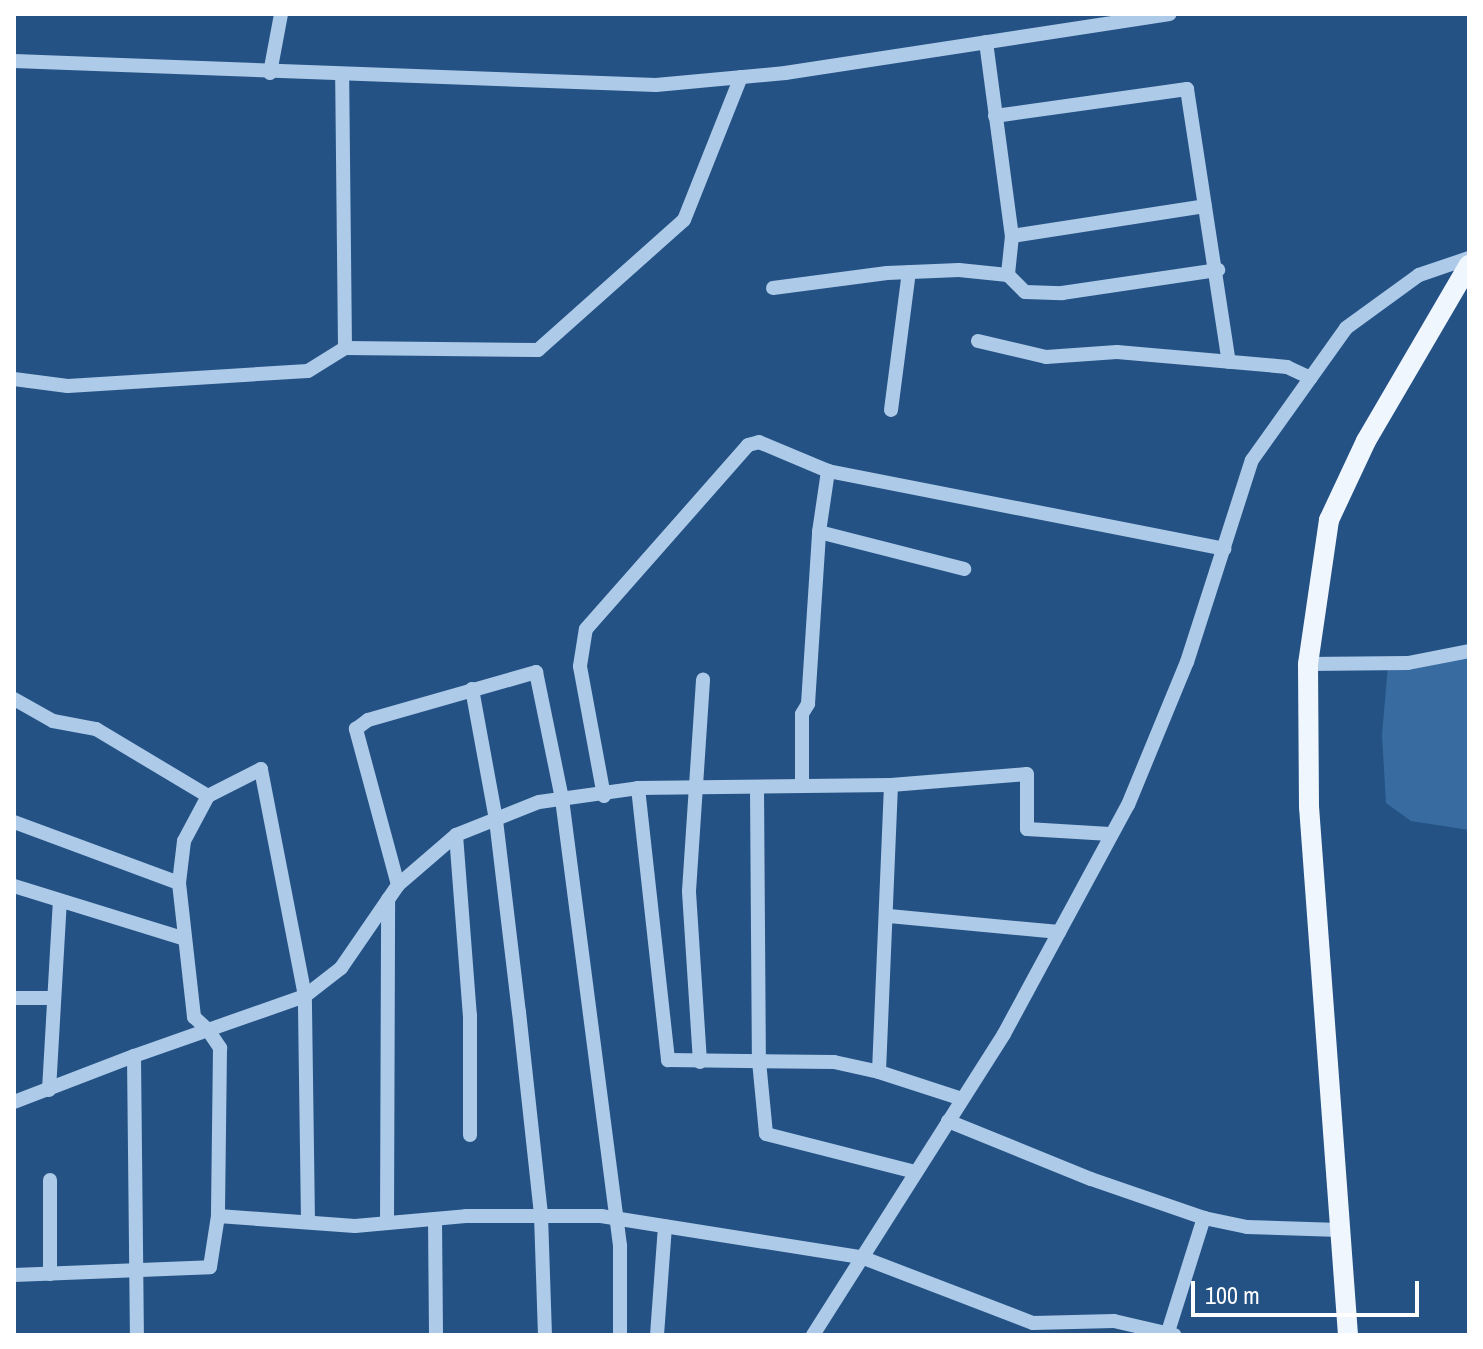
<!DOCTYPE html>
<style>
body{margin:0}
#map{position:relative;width:1483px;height:1349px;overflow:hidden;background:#245285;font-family:"Archivo Narrow",sans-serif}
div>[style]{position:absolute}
.green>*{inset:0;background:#386ca1}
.minor>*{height:14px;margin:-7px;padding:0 7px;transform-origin:7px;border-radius:7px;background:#adcae8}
.major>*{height:20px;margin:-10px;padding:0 10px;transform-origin:10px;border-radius:10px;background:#f0f6fe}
span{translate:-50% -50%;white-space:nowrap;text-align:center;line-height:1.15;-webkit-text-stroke:7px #245285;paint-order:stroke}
.frame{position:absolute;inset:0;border:16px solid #fff;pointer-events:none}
.scale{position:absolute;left:1191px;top:1281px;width:228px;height:36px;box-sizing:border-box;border:4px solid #fff;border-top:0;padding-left:10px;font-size:24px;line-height:28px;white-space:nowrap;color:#fff;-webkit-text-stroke:6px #245285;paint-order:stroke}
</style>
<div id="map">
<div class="green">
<div style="clip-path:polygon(1469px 647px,1469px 830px,1411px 821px,1386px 803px,1382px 735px,1388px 665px)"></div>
</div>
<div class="minor">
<div style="left:986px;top:42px;width:196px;rotate:82.4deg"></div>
<div style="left:1012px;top:236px;width:39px;rotate:96deg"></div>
<div style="left:14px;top:61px;width:642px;rotate:2.14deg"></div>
<div style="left:656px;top:85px;width:130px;rotate:-5.3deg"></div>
<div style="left:785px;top:73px;width:389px;rotate:-8.7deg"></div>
<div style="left:270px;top:73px;width:60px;rotate:-79.4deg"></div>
<div style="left:995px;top:116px;width:194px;rotate:-8deg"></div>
<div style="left:1187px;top:89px;width:276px;rotate:81.3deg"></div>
<div style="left:1012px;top:236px;width:195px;rotate:-8.8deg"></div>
<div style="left:773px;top:288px;width:115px;rotate:-7.5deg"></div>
<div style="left:887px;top:273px;width:72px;rotate:-2.4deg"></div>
<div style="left:959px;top:270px;width:49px;rotate:5.8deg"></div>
<div style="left:1008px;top:275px;width:24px;rotate:45deg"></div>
<div style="left:1025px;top:292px;width:37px;rotate:2deg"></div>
<div style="left:1062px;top:293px;width:158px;rotate:-8.4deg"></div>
<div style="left:978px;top:341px;width:70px;rotate:13.2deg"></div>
<div style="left:1046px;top:357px;width:71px;rotate:-4deg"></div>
<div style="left:1117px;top:352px;width:171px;rotate:5deg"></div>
<div style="left:1287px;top:367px;width:26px;rotate:25deg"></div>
<div style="left:345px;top:348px;width:193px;rotate:0.6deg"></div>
<div style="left:538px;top:350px;width:195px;rotate:-41.7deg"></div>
<div style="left:684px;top:220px;width:154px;rotate:-68.3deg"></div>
<div style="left:14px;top:379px;width:54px;rotate:7.4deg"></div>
<div style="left:68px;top:386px;width:240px;rotate:-3.6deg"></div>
<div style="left:308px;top:371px;width:44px;rotate:-31.9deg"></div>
<div style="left:345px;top:348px;width:274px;rotate:-90.6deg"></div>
<div style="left:891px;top:410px;width:139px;rotate:-82.6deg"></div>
<div style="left:819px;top:532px;width:150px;rotate:14.3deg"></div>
<div style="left:1308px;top:664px;width:100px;rotate:-0.6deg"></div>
<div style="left:1408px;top:663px;width:62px;rotate:-11.1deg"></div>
<div style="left:472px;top:689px;width:133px;rotate:79.6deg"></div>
<div style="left:496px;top:820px;width:193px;rotate:83.2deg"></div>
<div style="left:519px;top:1012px;width:204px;rotate:83.8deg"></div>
<div style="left:541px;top:1215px;width:120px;rotate:88.1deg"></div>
<div style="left:14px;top:699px;width:45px;rotate:29.4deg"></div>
<div style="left:53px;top:721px;width:44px;rotate:10.5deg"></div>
<div style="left:96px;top:729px;width:131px;rotate:30.9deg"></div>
<div style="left:891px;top:785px;width:287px;rotate:92.4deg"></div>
<div style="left:879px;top:1072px;width:87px;rotate:18deg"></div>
<div style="left:802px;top:786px;width:72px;rotate:-90deg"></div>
<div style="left:802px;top:714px;width:12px;rotate:-59deg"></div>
<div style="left:808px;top:704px;width:172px;rotate:-86.3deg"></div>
<div style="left:819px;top:532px;width:62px;rotate:-81.6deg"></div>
<div style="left:638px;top:788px;width:274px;rotate:83.7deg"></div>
<div style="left:668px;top:1060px;width:166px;rotate:0.7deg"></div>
<div style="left:834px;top:1062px;width:46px;rotate:12.5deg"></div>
<div style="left:757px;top:788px;width:273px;rotate:89.6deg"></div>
<div style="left:759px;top:1061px;width:73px;rotate:84.5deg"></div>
<div style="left:766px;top:1134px;width:154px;rotate:14.3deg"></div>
<div style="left:604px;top:796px;width:132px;rotate:-100.5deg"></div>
<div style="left:580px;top:666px;width:37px;rotate:-81deg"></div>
<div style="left:586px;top:629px;width:245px;rotate:-48.6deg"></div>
<div style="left:748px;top:445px;width:11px;rotate:-15deg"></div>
<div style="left:759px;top:442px;width:75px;rotate:22.8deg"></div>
<div style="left:828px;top:471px;width:404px;rotate:11.1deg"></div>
<div style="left:14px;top:822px;width:176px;rotate:20.3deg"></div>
<div style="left:456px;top:835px;width:181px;rotate:85.6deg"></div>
<div style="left:470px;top:1015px;width:120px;rotate:90deg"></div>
<div style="left:398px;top:885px;width:162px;rotate:-105.1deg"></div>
<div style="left:356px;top:729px;width:15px;rotate:-37deg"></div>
<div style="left:368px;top:720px;width:175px;rotate:-15.9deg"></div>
<div style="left:536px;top:672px;width:130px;rotate:78.4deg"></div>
<div style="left:562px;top:799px;width:451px;rotate:82.6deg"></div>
<div style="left:620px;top:1246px;width:89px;rotate:90deg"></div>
<div style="left:14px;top:886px;width:176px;rotate:17.2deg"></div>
<div style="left:889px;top:916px;width:171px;rotate:5.4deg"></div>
<div style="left:14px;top:998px;width:37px"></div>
<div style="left:134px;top:1056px;width:279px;rotate:89.4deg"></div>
<div style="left:700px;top:1062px;width:171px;rotate:-93.7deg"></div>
<div style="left:689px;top:891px;width:212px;rotate:-86.2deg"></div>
<div style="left:49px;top:1090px;width:189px;rotate:-86.7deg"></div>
<div style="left:14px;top:1102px;width:129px;rotate:-21deg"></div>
<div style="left:134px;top:1056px;width:78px;rotate:-19.4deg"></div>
<div style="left:208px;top:1030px;width:103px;rotate:-19.3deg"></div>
<div style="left:305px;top:996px;width:231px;rotate:-101deg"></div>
<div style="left:261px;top:769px;width:59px;rotate:153deg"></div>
<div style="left:208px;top:796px;width:51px;rotate:118.1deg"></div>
<div style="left:184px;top:841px;width:42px;rotate:96.8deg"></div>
<div style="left:179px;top:883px;width:135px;rotate:83.6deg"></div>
<div style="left:194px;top:1017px;width:19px;rotate:43deg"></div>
<div style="left:208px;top:1030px;width:22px;rotate:56deg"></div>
<div style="left:220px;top:1048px;width:168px;rotate:90.7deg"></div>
<div style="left:948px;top:1121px;width:154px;rotate:22.1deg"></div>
<div style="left:1091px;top:1179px;width:120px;rotate:19deg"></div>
<div style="left:1204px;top:1218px;width:44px;rotate:11.8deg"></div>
<div style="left:1247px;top:1227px;width:93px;rotate:1.8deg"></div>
<div style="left:435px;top:1219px;width:116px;rotate:89.5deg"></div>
<div style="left:308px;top:1222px;width:226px;rotate:-90.8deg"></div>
<div style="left:305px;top:996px;width:46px;rotate:-37.9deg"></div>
<div style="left:341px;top:968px;width:101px;rotate:-55.5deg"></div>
<div style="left:398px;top:885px;width:77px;rotate:-40.8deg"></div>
<div style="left:456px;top:835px;width:89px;rotate:-21.7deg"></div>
<div style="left:539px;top:802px;width:100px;rotate:-8deg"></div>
<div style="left:638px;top:788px;width:253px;rotate:-0.7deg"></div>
<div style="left:891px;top:785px;width:136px;rotate:-4.6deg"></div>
<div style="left:1027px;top:774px;width:55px;rotate:90deg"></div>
<div style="left:1027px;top:829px;width:83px;rotate:3.4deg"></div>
<div style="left:387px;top:1223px;width:324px;rotate:-89.8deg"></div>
<div style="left:50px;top:1274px;width:94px;rotate:-90deg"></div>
<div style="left:14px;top:1275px;width:196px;rotate:-2.3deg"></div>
<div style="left:210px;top:1267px;width:52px;rotate:-81.1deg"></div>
<div style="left:218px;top:1216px;width:137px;rotate:4.2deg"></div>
<div style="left:355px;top:1226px;width:111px;rotate:-5.1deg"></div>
<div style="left:466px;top:1216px;width:135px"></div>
<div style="left:601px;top:1216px;width:263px;rotate:9deg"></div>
<div style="left:861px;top:1257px;width:184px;rotate:21deg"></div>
<div style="left:1033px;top:1323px;width:81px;rotate:-1.4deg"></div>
<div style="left:1114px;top:1321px;width:62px;rotate:13.1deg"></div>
<div style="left:657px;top:1335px;width:109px;rotate:-85.8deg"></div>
<div style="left:813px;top:1335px;width:356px;rotate:-57.6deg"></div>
<div style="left:1004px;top:1034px;width:260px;rotate:-61.6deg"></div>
<div style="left:1128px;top:805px;width:155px;rotate:-67.6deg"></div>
<div style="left:1187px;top:662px;width:212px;rotate:-72.2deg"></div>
<div style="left:1252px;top:460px;width:162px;rotate:-54.5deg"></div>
<div style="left:1346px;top:328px;width:90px;rotate:-36deg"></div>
<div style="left:1419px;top:275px;width:53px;rotate:-18.8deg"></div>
<div style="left:1167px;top:1335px;width:123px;rotate:-72.5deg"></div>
</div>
<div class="major">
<div style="left:1348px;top:1335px;width:529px;rotate:-94.22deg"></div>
<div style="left:1309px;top:807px;width:143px;rotate:-90.4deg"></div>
<div style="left:1308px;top:664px;width:146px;rotate:-81.7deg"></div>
<div style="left:1329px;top:520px;width:87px;rotate:-64.9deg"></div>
<div style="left:1366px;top:441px;width:204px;rotate:-59.7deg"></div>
</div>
<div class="frame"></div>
<div class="scale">100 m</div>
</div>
